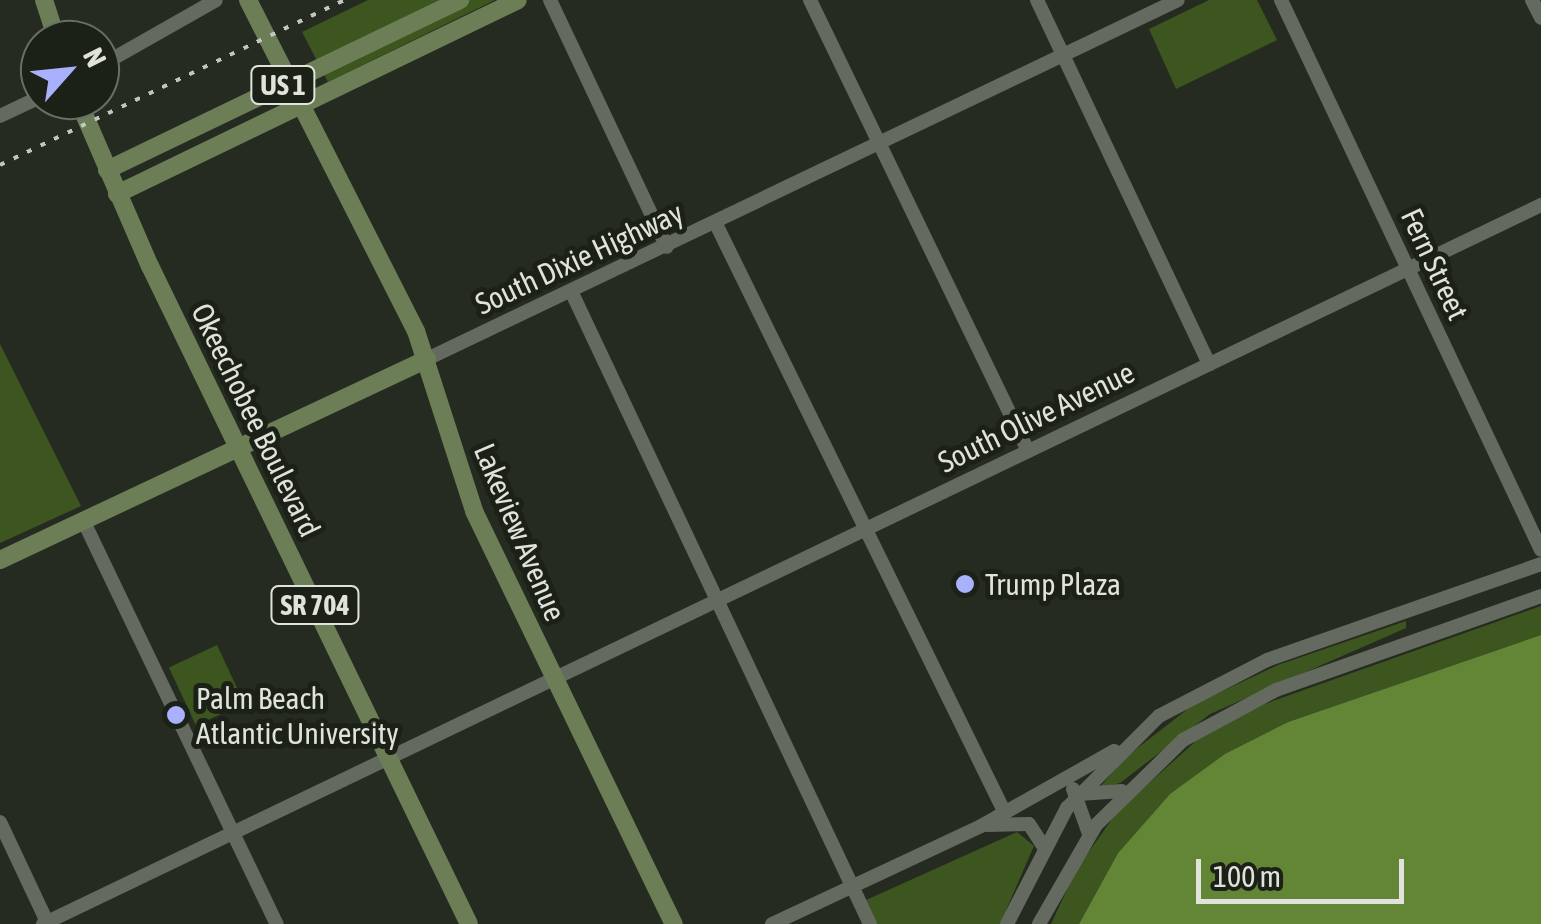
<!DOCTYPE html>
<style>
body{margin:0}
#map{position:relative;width:1541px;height:924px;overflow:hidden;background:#262b21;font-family:"Asap Condensed",sans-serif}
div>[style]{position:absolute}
.green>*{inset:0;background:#3d551e;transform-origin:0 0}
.water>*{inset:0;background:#628636}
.minor>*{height:14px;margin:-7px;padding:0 7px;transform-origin:7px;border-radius:7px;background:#646a5f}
.major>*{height:18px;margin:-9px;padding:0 9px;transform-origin:9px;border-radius:9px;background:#6b7e56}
.rail>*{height:4px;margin-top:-2px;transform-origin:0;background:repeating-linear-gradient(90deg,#c1c6be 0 5px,transparent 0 15px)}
.dots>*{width:28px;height:28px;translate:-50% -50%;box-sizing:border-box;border:5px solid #1c2117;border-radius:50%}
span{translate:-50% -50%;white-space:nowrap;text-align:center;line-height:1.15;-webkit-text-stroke:10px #1c2117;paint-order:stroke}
.shield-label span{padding:2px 8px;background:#1c2117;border:2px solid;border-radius:8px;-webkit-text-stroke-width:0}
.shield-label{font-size:28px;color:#dfe3dc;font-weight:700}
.street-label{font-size:30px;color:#dfe3dc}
.poi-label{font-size:30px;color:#dfe3dc}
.left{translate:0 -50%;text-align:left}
.north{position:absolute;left:20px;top:20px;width:100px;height:100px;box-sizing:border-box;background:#1c2117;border:2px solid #6a6f66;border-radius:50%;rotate:63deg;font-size:28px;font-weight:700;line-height:40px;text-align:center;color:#dfe3dc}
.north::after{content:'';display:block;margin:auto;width:35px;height:45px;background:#a9b0fc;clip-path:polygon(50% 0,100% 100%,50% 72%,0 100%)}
.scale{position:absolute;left:1196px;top:859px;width:208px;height:45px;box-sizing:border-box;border:5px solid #dfe3dc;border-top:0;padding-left:12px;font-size:30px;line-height:35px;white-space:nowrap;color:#dfe3dc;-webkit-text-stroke:8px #1c2117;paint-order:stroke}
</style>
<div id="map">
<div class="green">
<div style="clip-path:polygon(368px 0,495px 0,328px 82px,302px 32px)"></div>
<div style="clip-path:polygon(1209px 0,1257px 0,1277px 40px,1176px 89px,1149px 29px)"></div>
<div style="clip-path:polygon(0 344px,81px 506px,0 543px)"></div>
<div style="clip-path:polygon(1541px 606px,1541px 635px,1288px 722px,1170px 794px,1118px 853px,1079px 924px,1051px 924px,1076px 870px,1117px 812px,1197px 740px,1259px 706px)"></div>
<div style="clip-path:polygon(1406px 621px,1406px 628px,1210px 714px,1120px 783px,1099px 788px,1126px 757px,1193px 705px,1278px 665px)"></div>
<div style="left:217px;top:645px;width:64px;height:53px;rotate:65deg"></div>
<div style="clip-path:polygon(1017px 832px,1034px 846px,1000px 924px,877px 924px,866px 900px)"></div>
</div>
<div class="water">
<div style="clip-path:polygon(1541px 635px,1541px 924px,1079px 924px,1118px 853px,1170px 794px,1225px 754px,1288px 722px)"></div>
</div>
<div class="minor">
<div style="left:550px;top:0;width:273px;rotate:64.7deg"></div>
<div style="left:810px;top:0;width:501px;rotate:64.2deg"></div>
<div style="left:1037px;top:0;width:403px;rotate:64.7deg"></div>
<div style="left:1281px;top:0;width:608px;rotate:64.7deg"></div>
<div style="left:1532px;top:0;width:20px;rotate:63deg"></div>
<div style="left:100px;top:66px;width:133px;rotate:-29.6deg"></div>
<div style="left:0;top:116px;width:44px;rotate:-25.4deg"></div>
<div style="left:716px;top:224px;width:654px;rotate:63.87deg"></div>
<div style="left:572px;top:293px;width:698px;rotate:64.72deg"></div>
<div style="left:427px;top:359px;width:832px;rotate:-25.55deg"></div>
<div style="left:84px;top:522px;width:446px;rotate:64.4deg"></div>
<div style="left:1073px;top:789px;width:48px;rotate:70.4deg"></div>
<div style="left:1079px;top:794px;width:43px;rotate:-4deg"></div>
<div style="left:0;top:822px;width:110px;rotate:64.8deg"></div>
<div style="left:987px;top:825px;width:42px;rotate:-1.4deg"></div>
<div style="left:1029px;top:824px;width:27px;rotate:57deg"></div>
<div style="left:43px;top:924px;width:1662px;rotate:-25.64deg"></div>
<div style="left:772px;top:924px;width:231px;rotate:-25.1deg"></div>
<div style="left:981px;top:826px;width:153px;rotate:-29.4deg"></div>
<div style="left:1007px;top:924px;width:131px;rotate:-62.7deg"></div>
<div style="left:1067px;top:808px;width:130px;rotate:-45deg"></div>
<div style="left:1159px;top:716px;width:122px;rotate:-27.4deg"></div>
<div style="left:1267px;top:660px;width:290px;rotate:-19.3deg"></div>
<div style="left:1039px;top:924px;width:114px;rotate:-60.1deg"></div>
<div style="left:1096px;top:825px;width:122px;rotate:-44.3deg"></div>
<div style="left:1183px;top:740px;width:106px;rotate:-28.3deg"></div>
<div style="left:1276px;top:690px;width:281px;rotate:-19.5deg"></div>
</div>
<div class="major">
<div style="left:44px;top:0;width:42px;rotate:72deg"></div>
<div style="left:248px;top:0;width:371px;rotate:63.1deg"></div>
<div style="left:416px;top:331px;width:189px;rotate:72.1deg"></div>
<div style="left:474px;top:511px;width:459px;rotate:64.2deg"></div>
<div style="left:78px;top:100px;width:181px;rotate:66.6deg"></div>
<div style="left:150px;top:266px;width:731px;rotate:64.14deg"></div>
<div style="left:107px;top:170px;width:392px;rotate:-25.7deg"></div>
<div style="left:117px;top:194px;width:445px;rotate:-25.8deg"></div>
<div style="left:0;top:560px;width:472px;rotate:-25.2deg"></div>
</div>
<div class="rail">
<div style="left:0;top:165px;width:382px;rotate:-25.6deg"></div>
</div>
<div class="dots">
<div style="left:965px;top:584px;background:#a9b0fc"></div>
<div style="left:176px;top:715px;background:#a9b0fc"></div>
</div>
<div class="shield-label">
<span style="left:283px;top:85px">US 1</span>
<span style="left:315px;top:605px">SR 704</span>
</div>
<div class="street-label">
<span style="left:579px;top:258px;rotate:-25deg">South Dixie Highway</span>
<span style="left:1435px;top:264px;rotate:65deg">Fern Street</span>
<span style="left:1036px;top:417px;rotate:-26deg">South Olive Avenue</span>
<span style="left:256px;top:420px;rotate:64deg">Okeechobee Boulevard</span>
<span style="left:520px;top:532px;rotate:67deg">Lakeview Avenue</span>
</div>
<div class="poi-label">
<span class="left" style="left:985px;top:584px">Trump Plaza</span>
<span class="left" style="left:196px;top:715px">Palm Beach<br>Atlantic University</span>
</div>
<div class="north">N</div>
<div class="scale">100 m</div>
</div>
